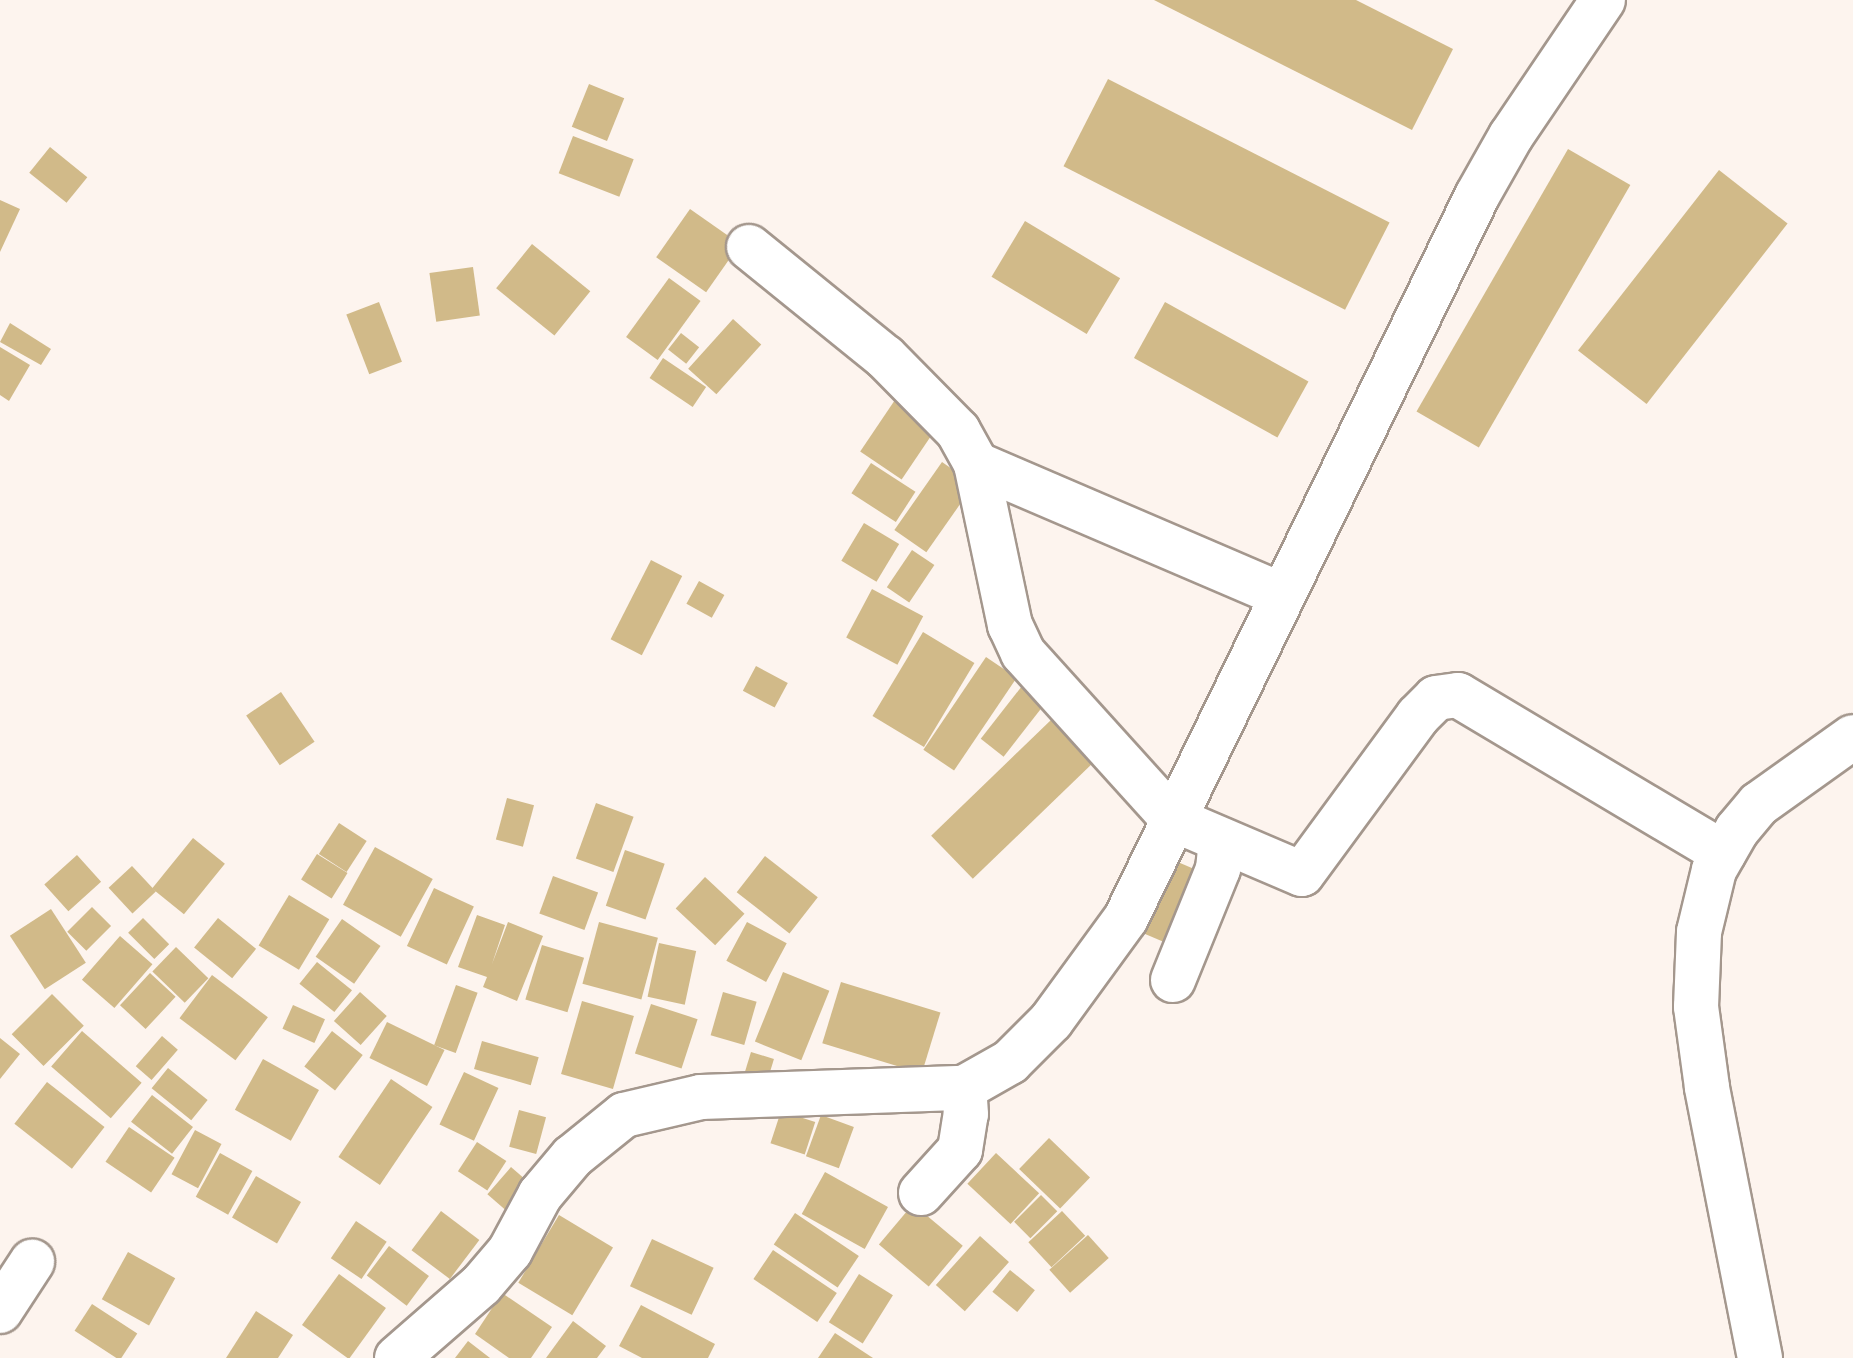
<!DOCTYPE html>
<style>
body{margin:0}
#map{position:relative;width:1853px;height:1358px;overflow:hidden;background:#fdf4ee;font-family:Rubik,sans-serif}
div>[style]{position:absolute}
.building>*{inset:0;background:#d1ba89;transform-origin:0 0}
.roads{filter:drop-shadow(2px 0 #a4978d) drop-shadow(-2px 0 #a4978d) drop-shadow(0 2px #a4978d) drop-shadow(0 -2px #a4978d)}
.minor>*{height:44px;margin:-22px;padding:0 22px;transform-origin:22px;border-radius:22px;background:#fff}
span{translate:-50% -50%;white-space:nowrap;text-align:center;line-height:1.15;-webkit-text-stroke:6px #fff;paint-order:stroke}
</style>
<div id="map">
<div class="building">
<div style="clip-path:polygon(1154px 0,1356px 0,1453px 49px,1412px 130px)"></div>
<div style="left:1108px;top:79px;width:316px;height:98px;rotate:27deg"></div>
<div style="left:589px;top:84px;width:38px;height:46px;rotate:22deg"></div>
<div style="left:573px;top:136px;width:65px;height:40px;rotate:21deg"></div>
<div style="left:50px;top:147px;width:48px;height:33px;rotate:39deg"></div>
<div style="left:1568px;top:149px;width:72px;height:303px;rotate:30deg"></div>
<div style="left:1719px;top:170px;width:87px;height:229px;rotate:38deg"></div>
<div style="clip-path:polygon(0 200px,20px 209px,0 252px)"></div>
<div style="left:690px;top:209px;width:61px;height:59px;rotate:35deg"></div>
<div style="left:1025px;top:221px;width:111px;height:65px;rotate:31deg"></div>
<div style="left:532px;top:244px;width:75px;height:57px;rotate:39deg"></div>
<div style="left:473px;top:267px;width:49px;height:44px;rotate:82deg"></div>
<div style="left:669px;top:278px;width:39px;height:73px;rotate:36deg"></div>
<div style="left:379px;top:302px;width:64px;height:35px;rotate:69deg"></div>
<div style="left:1165px;top:302px;width:164px;height:64px;rotate:29deg"></div>
<div style="left:733px;top:319px;width:38px;height:67px;rotate:42deg"></div>
<div style="clip-path:polygon(10px 323px,51px 349px,41px 365px,0 342px)"></div>
<div style="left:681px;top:333px;width:23px;height:21px;rotate:38deg"></div>
<div style="clip-path:polygon(0 347px,30px 365px,9px 401px,0 395px)"></div>
<div style="left:663px;top:358px;width:52px;height:24px;rotate:34deg"></div>
<div style="left:901px;top:391px;width:50px;height:73px;rotate:34deg"></div>
<div style="left:942px;top:462px;width:39px;height:83px;rotate:35deg"></div>
<div style="left:871px;top:463px;width:53px;height:36px;rotate:33deg"></div>
<div style="left:864px;top:523px;width:41px;height:44px;rotate:31deg"></div>
<div style="left:912px;top:550px;width:27px;height:45px;rotate:34deg"></div>
<div style="left:651px;top:560px;width:35px;height:89px;rotate:27deg"></div>
<div style="left:699px;top:581px;width:29px;height:26px;rotate:29deg"></div>
<div style="left:872px;top:589px;width:58px;height:55px;rotate:28deg"></div>
<div style="left:923px;top:632px;width:60px;height:98px;rotate:31deg"></div>
<div style="left:986px;top:657px;width:37px;height:112px;rotate:34deg"></div>
<div style="left:756px;top:666px;width:36px;height:28px;rotate:28deg"></div>
<div style="left:1022px;top:686px;width:29px;height:67px;rotate:38deg"></div>
<div style="left:281px;top:692px;width:60px;height:42px;rotate:56deg"></div>
<div style="left:1052px;top:719px;width:60px;height:168px;rotate:46deg"></div>
<div style="left:507px;top:798px;width:28px;height:43px;rotate:15deg"></div>
<div style="left:596px;top:803px;width:40px;height:59px;rotate:20deg"></div>
<div style="left:339px;top:823px;width:33px;height:37px;rotate:33deg"></div>
<div style="left:193px;top:838px;width:41px;height:65px;rotate:39deg"></div>
<div style="left:375px;top:847px;width:66px;height:66px;rotate:29deg"></div>
<div style="left:625px;top:850px;width:42px;height:59px;rotate:19deg"></div>
<div style="left:317px;top:854px;width:36px;height:30px;rotate:32deg"></div>
<div style="left:77px;top:855px;width:36px;height:44px;rotate:48deg"></div>
<div style="left:765px;top:856px;width:67px;height:46px;rotate:38deg"></div>
<div style="left:1166px;top:857px;width:30px;height:79px;rotate:23deg"></div>
<div style="left:132px;top:866px;width:35px;height:32px;rotate:47deg"></div>
<div style="left:553px;top:876px;width:48px;height:40px;rotate:20deg"></div>
<div style="left:705px;top:877px;width:54px;height:43px;rotate:43deg"></div>
<div style="left:434px;top:888px;width:44px;height:64px;rotate:25deg"></div>
<div style="left:289px;top:895px;width:47px;height:59px;rotate:31deg"></div>
<div style="left:92px;top:907px;width:27px;height:35px;rotate:45deg"></div>
<div style="left:51px;top:909px;width:64px;height:49px;rotate:57deg"></div>
<div style="clip-path:polygon(477px 915px,505px 925px,492px 964px,508px 922px,543px 936px,517px 1001px,483px 987px,487px 977px,458px 967px)"></div>
<div style="left:143px;top:918px;width:37px;height:21px;rotate:45deg"></div>
<div style="left:218px;top:918px;width:49px;height:38px;rotate:39deg"></div>
<div style="left:342px;top:919px;width:47px;height:46px;rotate:35deg"></div>
<div style="left:599px;top:922px;width:61px;height:64px;rotate:15deg"></div>
<div style="left:747px;top:922px;width:45px;height:44px;rotate:28deg"></div>
<div style="left:120px;top:936px;width:43px;height:58px;rotate:41deg"></div>
<div style="left:659px;top:943px;width:38px;height:55px;rotate:12deg"></div>
<div style="left:542px;top:945px;width:44px;height:57px;rotate:17deg"></div>
<div style="left:176px;top:947px;width:45px;height:34px;rotate:44deg"></div>
<div style="left:317px;top:962px;width:45px;height:28px;rotate:39deg"></div>
<div style="left:783px;top:972px;width:50px;height:75px;rotate:22deg"></div>
<div style="left:150px;top:973px;width:35px;height:44px;rotate:43deg"></div>
<div style="left:212px;top:975px;width:70px;height:54px;rotate:37deg"></div>
<div style="left:841px;top:982px;width:104px;height:64px;rotate:17deg"></div>
<div style="left:456px;top:985px;width:23px;height:64px;rotate:20deg"></div>
<div style="left:360px;top:992px;width:36px;height:39px;rotate:42deg"></div>
<div style="left:723px;top:992px;width:35px;height:45px;rotate:16deg"></div>
<div style="left:52px;top:994px;width:45px;height:57px;rotate:45deg"></div>
<div style="left:582px;top:1001px;width:54px;height:76px;rotate:16deg"></div>
<div style="left:651px;top:1004px;width:49px;height:52px;rotate:18deg"></div>
<div style="left:293px;top:1005px;width:35px;height:26px;rotate:24deg"></div>
<div style="left:387px;top:1022px;width:64px;height:40px;rotate:26deg"></div>
<div style="left:82px;top:1031px;width:79px;height:47px;rotate:41deg"></div>
<div style="left:332px;top:1031px;width:39px;height:45px;rotate:38deg"></div>
<div style="left:162px;top:1036px;width:21px;height:40px;rotate:41deg"></div>
<div style="clip-path:polygon(0 1038px,20px 1054px,0 1079px)"></div>
<div style="left:482px;top:1041px;width:59px;height:29px;rotate:16deg"></div>
<div style="left:751px;top:1052px;width:24px;height:28px;rotate:17deg"></div>
<div style="left:263px;top:1059px;width:64px;height:58px;rotate:29deg"></div>
<div style="left:168px;top:1068px;width:51px;height:26px;rotate:39deg"></div>
<div style="left:464px;top:1072px;width:38px;height:58px;rotate:25deg"></div>
<div style="left:391px;top:1079px;width:50px;height:94px;rotate:34deg"></div>
<div style="left:47px;top:1082px;width:73px;height:53px;rotate:38deg"></div>
<div style="left:152px;top:1095px;width:52px;height:34px;rotate:38deg"></div>
<div style="left:519px;top:1110px;width:28px;height:38px;rotate:15deg"></div>
<div style="left:781px;top:1111px;width:36px;height:34px;rotate:18deg"></div>
<div style="left:821px;top:1115px;width:35px;height:44px;rotate:20deg"></div>
<div style="left:129px;top:1127px;width:55px;height:42px;rotate:34deg"></div>
<div style="left:195px;top:1130px;width:30px;height:50px;rotate:28deg"></div>
<div style="left:1049px;top:1138px;width:57px;height:43px;rotate:44deg"></div>
<div style="left:477px;top:1142px;width:35px;height:35px;rotate:33deg"></div>
<div style="left:220px;top:1153px;width:37px;height:50px;rotate:29deg"></div>
<div style="left:996px;top:1153px;width:59px;height:42px;rotate:43deg"></div>
<div style="left:511px;top:1167px;width:29px;height:36px;rotate:41deg"></div>
<div style="left:825px;top:1172px;width:72px;height:48px;rotate:29deg"></div>
<div style="left:256px;top:1176px;width:52px;height:48px;rotate:30deg"></div>
<div style="left:1041px;top:1195px;width:23px;height:38px;rotate:45deg"></div>
<div style="left:913px;top:1204px;width:65px;height:53px;rotate:40deg"></div>
<div style="left:441px;top:1211px;width:48px;height:49px;rotate:37deg"></div>
<div style="left:1062px;top:1211px;width:34px;height:46px;rotate:47deg"></div>
<div style="left:795px;top:1213px;width:77px;height:38px;rotate:34deg"></div>
<div style="left:559px;top:1215px;width:63px;height:79px;rotate:31deg"></div>
<div style="left:356px;top:1221px;width:37px;height:45px;rotate:34deg"></div>
<div style="left:1088px;top:1235px;width:31px;height:52px;rotate:48deg"></div>
<div style="left:980px;top:1236px;width:39px;height:66px;rotate:42deg"></div>
<div style="left:652px;top:1239px;width:68px;height:52px;rotate:25deg"></div>
<div style="left:389px;top:1246px;width:50px;height:37px;rotate:37deg"></div>
<div style="left:773px;top:1250px;width:77px;height:35px;rotate:34deg"></div>
<div style="left:128px;top:1252px;width:54px;height:54px;rotate:29deg"></div>
<div style="left:1010px;top:1270px;width:32px;height:28px;rotate:39deg"></div>
<div style="left:339px;top:1274px;width:58px;height:63px;rotate:36deg"></div>
<div style="left:859px;top:1274px;width:40px;height:57px;rotate:32deg"></div>
<div style="clip-path:polygon(502px 1293px,552px 1327px,531px 1358px,509px 1358px,475px 1334px)"></div>
<div style="left:92px;top:1304px;width:54px;height:32px;rotate:33deg"></div>
<div style="clip-path:polygon(641px 1305px,715px 1344px,708px 1358px,642px 1358px,619px 1346px)"></div>
<div style="clip-path:polygon(256px 1311px,293px 1335px,278px 1358px,226px 1358px)"></div>
<div style="clip-path:polygon(573px 1321px,606px 1346px,597px 1358px,546px 1358px)"></div>
<div style="clip-path:polygon(835px 1333px,873px 1358px,818px 1358px)"></div>
<div style="clip-path:polygon(468px 1341px,490px 1358px,455px 1358px)"></div>
</div>
<div class="roads">
<div class="minor">
<div style="left:749px;top:247px;width:175px;rotate:39deg"></div>
<div style="left:885px;top:357px;width:104px;rotate:45.4deg"></div>
<div style="left:958px;top:431px;width:38px;rotate:61deg"></div>
<div style="left:976px;top:464px;width:165px;rotate:78.1deg"></div>
<div style="left:1010px;top:625px;width:31px;rotate:65deg"></div>
<div style="left:1023px;top:653px;width:224px;rotate:47.9deg"></div>
<div style="left:1173px;top:819px;width:140px;rotate:23.1deg"></div>
<div style="left:1302px;top:874px;width:196px;rotate:-53.7deg"></div>
<div style="left:1418px;top:716px;width:25px;rotate:-45deg"></div>
<div style="left:1436px;top:698px;width:22px;rotate:-8deg"></div>
<div style="left:1458px;top:695px;width:309px;rotate:30.8deg"></div>
<div style="left:976px;top:464px;width:333px;rotate:23.2deg"></div>
<div style="left:1173px;top:980px;width:120px;rotate:-67.9deg"></div>
<div style="left:1218px;top:869px;width:29px;rotate:-84deg"></div>
<div style="left:921px;top:1193px;width:58px;rotate:-47.8deg"></div>
<div style="left:960px;top:1150px;width:36px;rotate:-81deg"></div>
<div style="left:966px;top:1114px;width:26px;rotate:-94deg"></div>
<div style="left:0;top:1311px;width:59px;rotate:-56.9deg"></div>
<div style="left:397px;top:1358px;width:111px;rotate:-41deg"></div>
<div style="left:481px;top:1285px;width:45px;rotate:-49.5deg"></div>
<div style="left:510px;top:1251px;width:64px;rotate:-61.8deg"></div>
<div style="left:540px;top:1195px;width:50px;rotate:-49.9deg"></div>
<div style="left:572px;top:1157px;width:67px;rotate:-38.9deg"></div>
<div style="left:624px;top:1115px;width:79px;rotate:-13.2deg"></div>
<div style="left:701px;top:1097px;width:263px;rotate:-2deg"></div>
<div style="left:964px;top:1088px;width:53px;rotate:-29.5deg"></div>
<div style="left:1010px;top:1062px;width:58px;rotate:-45deg"></div>
<div style="left:1051px;top:1021px;width:127px;rotate:-53.9deg"></div>
<div style="left:1126px;top:918px;width:803px;rotate:-64.07deg"></div>
<div style="left:1477px;top:196px;width:69px;rotate:-60.5deg"></div>
<div style="left:1511px;top:136px;width:164px;rotate:-55.9deg"></div>
<div style="left:1760px;top:1358px;width:276px;rotate:-101.1deg"></div>
<div style="left:1707px;top:1087px;width:81px;rotate:-97.8deg"></div>
<div style="left:1696px;top:1007px;width:75px;rotate:-87.7deg"></div>
<div style="left:1699px;top:932px;width:64px;rotate:-76.4deg"></div>
<div style="left:1714px;top:870px;width:46px;rotate:-60.1deg"></div>
<div style="left:1737px;top:830px;width:34px;rotate:-50deg"></div>
<div style="left:1759px;top:804px;width:115px;rotate:-35.5deg"></div>
</div>
</div>
</div>
